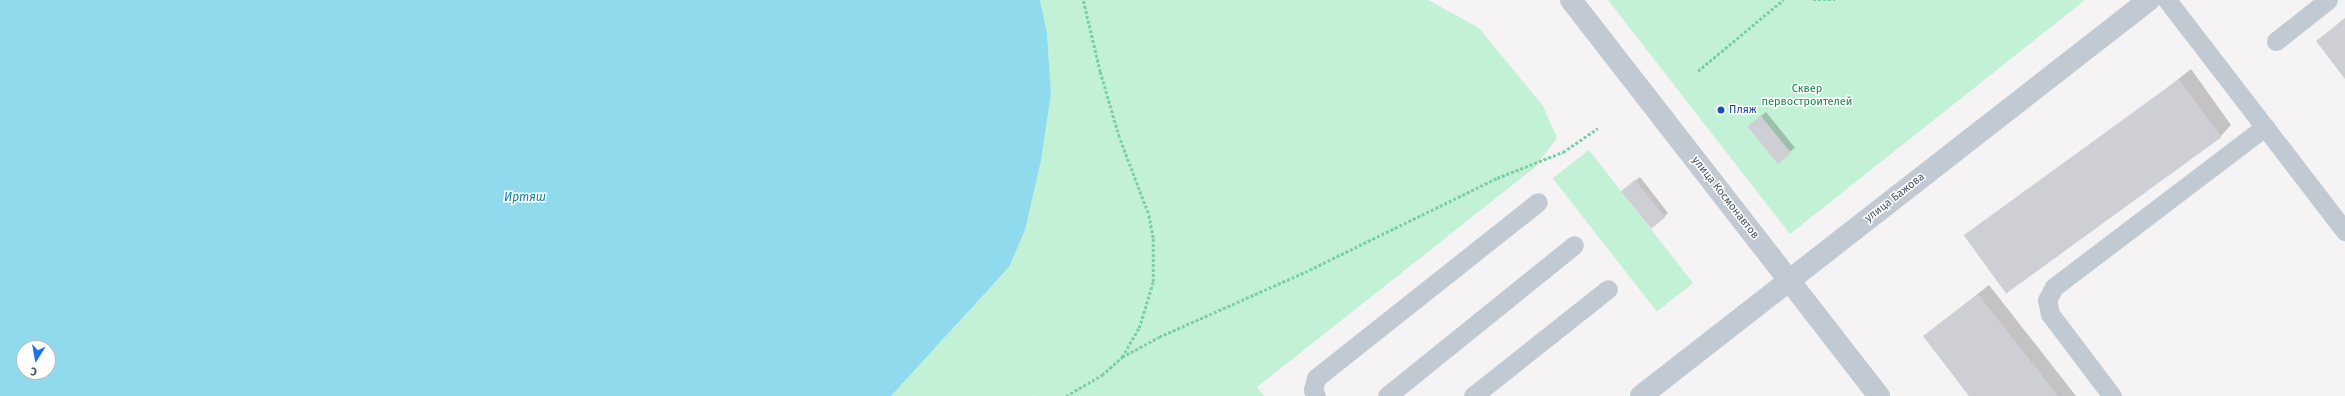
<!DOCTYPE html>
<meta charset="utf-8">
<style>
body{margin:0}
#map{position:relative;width:2345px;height:396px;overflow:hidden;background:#f5f3f3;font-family:"Fira Sans",sans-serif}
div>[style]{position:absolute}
.green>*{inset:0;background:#c3f1d5;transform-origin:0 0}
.water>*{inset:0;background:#90daee}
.shadow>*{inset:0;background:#0003;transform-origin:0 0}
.building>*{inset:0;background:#cdcfd5;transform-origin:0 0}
.path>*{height:2.5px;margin-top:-1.25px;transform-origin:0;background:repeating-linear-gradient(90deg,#7ad0a6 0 3px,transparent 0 5px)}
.service>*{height:19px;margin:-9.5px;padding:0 9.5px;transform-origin:9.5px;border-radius:9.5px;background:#c1cad2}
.minor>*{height:22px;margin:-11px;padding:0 11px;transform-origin:11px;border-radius:11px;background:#c1cad2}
.tertiary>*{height:22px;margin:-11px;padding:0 11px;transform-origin:11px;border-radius:11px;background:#c1cad2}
.dots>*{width:11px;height:11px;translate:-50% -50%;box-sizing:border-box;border:2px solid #fff;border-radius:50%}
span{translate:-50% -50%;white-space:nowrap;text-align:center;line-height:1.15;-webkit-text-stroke:3px #fff;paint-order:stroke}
.park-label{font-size:11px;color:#17864f}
.transit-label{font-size:11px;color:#164399}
.left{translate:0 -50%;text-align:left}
.street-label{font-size:11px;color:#4a5661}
.water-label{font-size:12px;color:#0c7c9b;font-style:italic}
.north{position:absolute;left:16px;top:340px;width:40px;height:40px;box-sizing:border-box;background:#fff;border:1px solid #b7bbc0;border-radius:50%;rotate:191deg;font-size:11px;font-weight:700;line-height:16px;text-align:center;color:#4a5661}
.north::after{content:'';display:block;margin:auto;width:14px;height:18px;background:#1a73e8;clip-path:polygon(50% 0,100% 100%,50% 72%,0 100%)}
</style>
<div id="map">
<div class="green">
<div style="clip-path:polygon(1040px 0,1428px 0,1479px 28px,1543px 106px,1557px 138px,1534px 168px,1257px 387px,1264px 396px,1033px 396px,1036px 393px,1032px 396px,891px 396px,1009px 267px,1051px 93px,1047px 34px)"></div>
<div style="clip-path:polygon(1608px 0,2085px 0,1790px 234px)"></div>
<div style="left:1589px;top:150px;width:169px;height:46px;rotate:52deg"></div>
</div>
<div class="water">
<div style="clip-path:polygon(evenodd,0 0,1040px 0,1047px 33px,1051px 93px,1041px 160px,1025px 230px,1009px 267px,891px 396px,0 396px,0 0,24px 348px,48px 348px,48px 372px,24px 372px,24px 348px)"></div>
</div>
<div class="shadow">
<div style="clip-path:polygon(2345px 18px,2345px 78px,2317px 41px)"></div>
<div style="clip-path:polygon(2191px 69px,2231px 125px,2220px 137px,1971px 243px)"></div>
<div style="left:1766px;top:112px;width:46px;height:23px;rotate:51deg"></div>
<div style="clip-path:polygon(1640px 177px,1668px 213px,1664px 217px,1627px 187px)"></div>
<div style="clip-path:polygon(1989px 285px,2076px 396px,1970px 396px,1924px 336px)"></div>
</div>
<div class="building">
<div style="clip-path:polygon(2345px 19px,2345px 79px,2316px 41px)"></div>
<div style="left:2179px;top:79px;width:72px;height:266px;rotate:54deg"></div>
<div style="left:1761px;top:116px;width:48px;height:17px;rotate:51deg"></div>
<div style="left:1635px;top:180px;width:48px;height:18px;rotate:51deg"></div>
<div style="clip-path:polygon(1978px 294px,2058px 396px,1969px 396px,1923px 336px)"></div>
</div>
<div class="path">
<div style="left:1813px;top:0;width:22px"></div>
<div style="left:1698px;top:71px;width:111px;rotate:-39.9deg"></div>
<div style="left:1122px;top:357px;width:42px;rotate:-28.4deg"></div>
<div style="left:1159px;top:337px;width:160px;rotate:-24deg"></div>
<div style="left:1305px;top:272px;width:214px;rotate:-26.1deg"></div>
<div style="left:1497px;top:178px;width:71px;rotate:-21.5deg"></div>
<div style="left:1563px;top:152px;width:42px;rotate:-34.4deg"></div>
<div style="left:1066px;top:396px;width:42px;rotate:-30.3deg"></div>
<div style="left:1102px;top:375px;width:27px;rotate:-42deg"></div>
<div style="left:1122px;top:357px;width:34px;rotate:-60deg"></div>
<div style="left:1139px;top:328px;width:48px;rotate:-73.1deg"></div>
<div style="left:1153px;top:282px;width:44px;rotate:-90deg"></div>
<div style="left:1153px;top:238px;width:25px;rotate:-101deg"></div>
<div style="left:1148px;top:213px;width:81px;rotate:-110.9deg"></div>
<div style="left:1119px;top:137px;width:68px;rotate:-106.3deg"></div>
<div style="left:1100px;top:72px;width:74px;rotate:-103.3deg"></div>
</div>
<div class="service">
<div style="left:2167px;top:0;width:292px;rotate:52.4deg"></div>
<div style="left:2276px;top:41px;width:66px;rotate:-38.3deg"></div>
<div style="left:1316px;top:396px;width:7px;rotate:-117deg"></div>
<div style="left:1313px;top:390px;width:12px;rotate:-76deg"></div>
<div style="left:1316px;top:378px;width:283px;rotate:-38.4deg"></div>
<div style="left:1387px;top:396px;width:240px;rotate:-38.9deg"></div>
<div style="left:1473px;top:396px;width:172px;rotate:-38.4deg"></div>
<div style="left:2112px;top:396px;width:103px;rotate:-127.1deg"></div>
<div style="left:2050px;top:314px;width:14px;rotate:-102deg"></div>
<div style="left:2047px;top:300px;width:15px;rotate:-62deg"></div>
<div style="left:2054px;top:287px;width:265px;rotate:-37.2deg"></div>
</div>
<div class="minor">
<div style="left:1641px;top:396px;width:644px;rotate:-37.94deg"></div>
</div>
<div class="tertiary">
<div style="left:1571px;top:0;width:502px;rotate:52.13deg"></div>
</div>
<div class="dots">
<div style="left:1721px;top:110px;background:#1a4fb4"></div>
</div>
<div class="park-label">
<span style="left:1807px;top:96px">Сквер<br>первостроителей</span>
</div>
<div class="transit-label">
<span class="left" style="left:1729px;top:110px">Пляж</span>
</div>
<div class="street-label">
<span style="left:1725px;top:198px;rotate:52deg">улица Космонавтов</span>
<span style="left:1895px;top:198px;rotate:-38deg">улица Бажова</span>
</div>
<div class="water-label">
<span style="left:525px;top:198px">Иртяш</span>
</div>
<div class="north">С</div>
</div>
